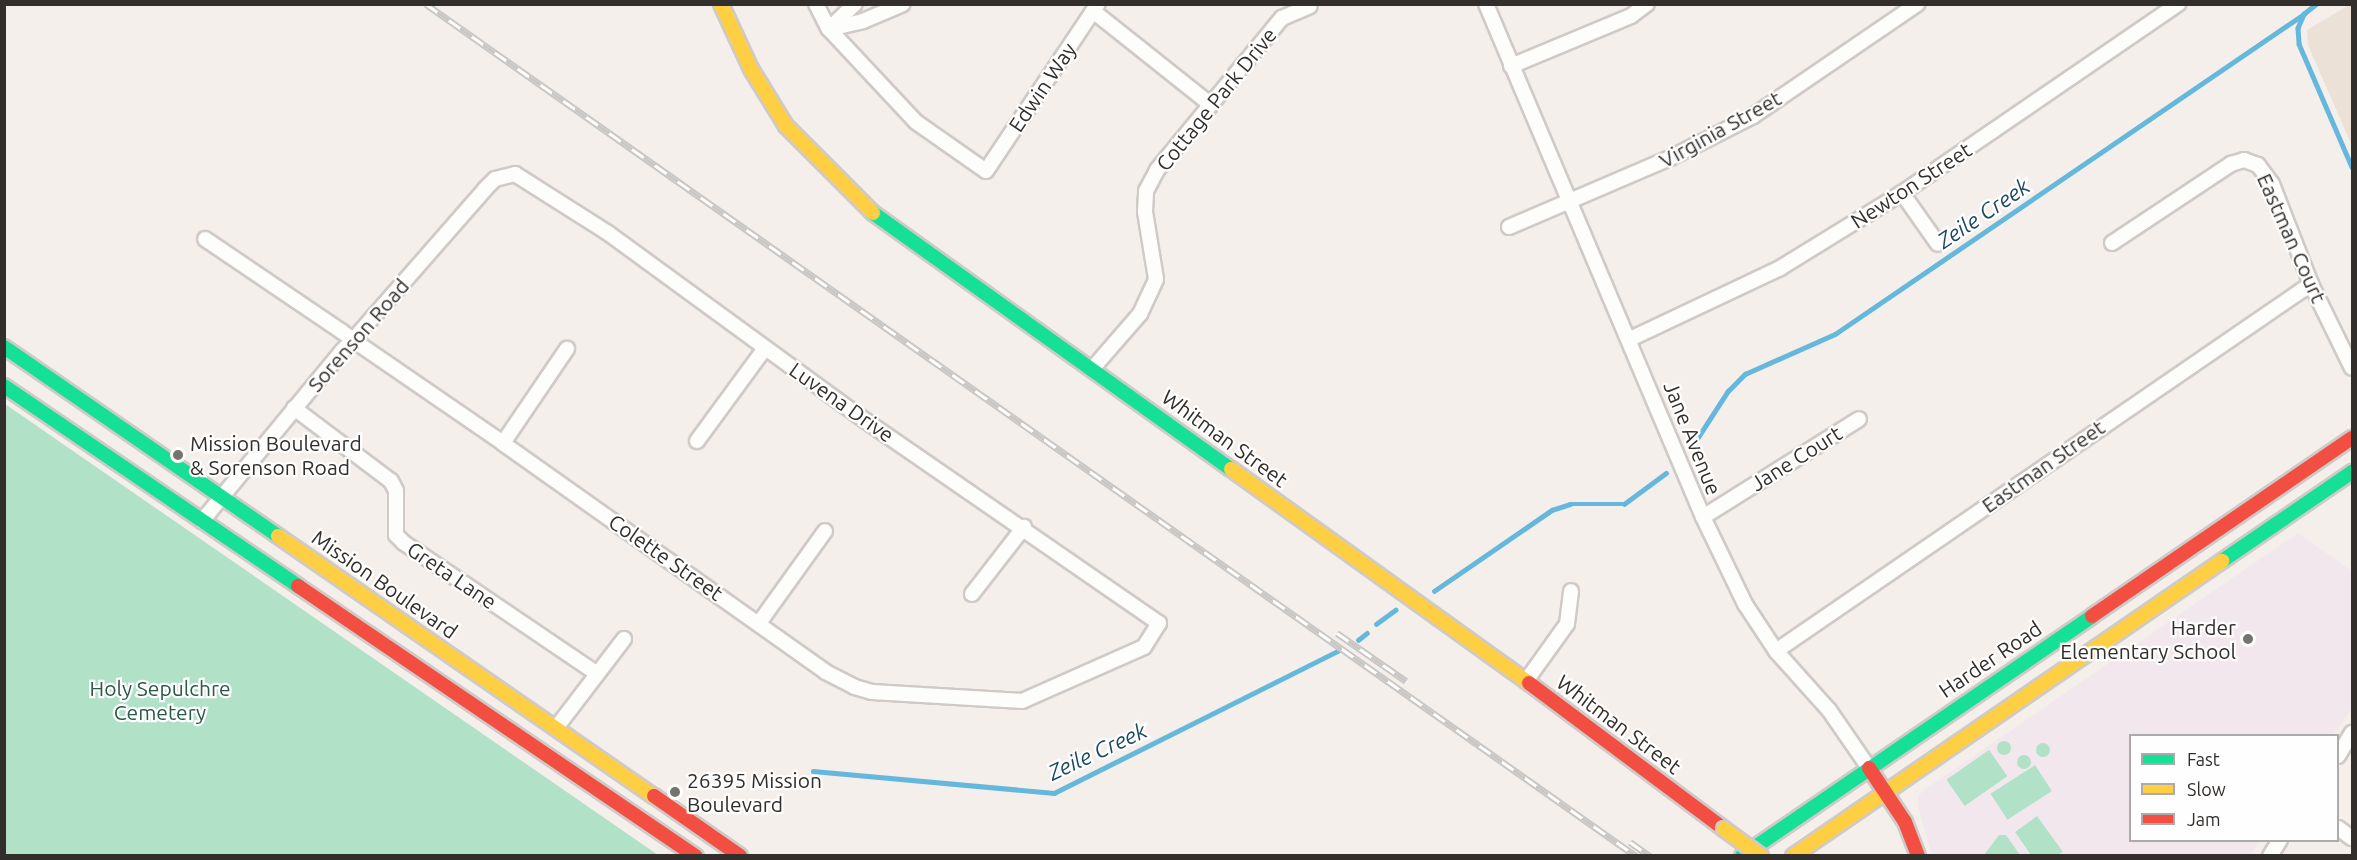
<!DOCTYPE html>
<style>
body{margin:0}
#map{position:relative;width:2357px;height:860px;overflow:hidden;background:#f4efea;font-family:Ubuntu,sans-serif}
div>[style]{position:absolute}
.built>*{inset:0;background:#ebe1d7}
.education>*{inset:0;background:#f3e7ee}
.green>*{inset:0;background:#b1e1c7;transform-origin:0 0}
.round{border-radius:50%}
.stream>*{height:4.5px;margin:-2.25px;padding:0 2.25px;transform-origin:2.25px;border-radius:2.25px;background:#65b8dc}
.roads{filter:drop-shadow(2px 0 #cfcac7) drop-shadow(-2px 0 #cfcac7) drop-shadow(0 2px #cfcac7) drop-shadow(0 -2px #cfcac7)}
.street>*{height:14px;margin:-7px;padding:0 7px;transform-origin:7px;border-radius:7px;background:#fdfdfc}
.fast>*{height:14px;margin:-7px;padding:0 7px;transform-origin:7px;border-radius:7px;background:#16e098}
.slow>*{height:14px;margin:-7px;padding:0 7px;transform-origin:7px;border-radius:7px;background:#ffcf43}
.jam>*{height:14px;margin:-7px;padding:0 7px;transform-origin:7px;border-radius:7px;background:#f24e42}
.rail>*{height:7px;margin-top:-3.5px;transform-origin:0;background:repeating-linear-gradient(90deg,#fefefe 0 14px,#c9c7c5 0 28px);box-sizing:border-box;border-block:2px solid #c9c7c5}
.bridges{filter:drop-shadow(2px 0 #cfcac7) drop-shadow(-2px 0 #cfcac7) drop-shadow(0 2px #cfcac7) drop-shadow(0 -2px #cfcac7)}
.slow-bridge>*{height:14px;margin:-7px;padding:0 7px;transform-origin:7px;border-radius:7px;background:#ffcf43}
.dots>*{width:16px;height:16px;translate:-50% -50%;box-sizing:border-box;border:3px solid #fefefe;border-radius:50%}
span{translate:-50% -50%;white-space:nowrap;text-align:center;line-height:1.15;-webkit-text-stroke:4.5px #fefefe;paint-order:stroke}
.street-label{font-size:21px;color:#322e2b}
.poi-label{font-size:21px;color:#322e2b}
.left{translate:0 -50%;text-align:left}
.right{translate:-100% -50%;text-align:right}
.park-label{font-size:21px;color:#2b5944}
.water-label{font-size:22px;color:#1b4960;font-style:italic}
.frame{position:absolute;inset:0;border:6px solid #322e2b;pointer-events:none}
.legend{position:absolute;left:2129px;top:734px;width:210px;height:108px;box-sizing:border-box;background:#fefefe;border:2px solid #acabaa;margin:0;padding:8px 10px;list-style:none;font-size:18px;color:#322e2b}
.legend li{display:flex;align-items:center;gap:12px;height:30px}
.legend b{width:30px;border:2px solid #acabaa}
</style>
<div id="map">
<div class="built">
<div style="clip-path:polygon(2349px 5px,2352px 5px,2352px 146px,2308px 45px,2307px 30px)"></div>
</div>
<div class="education">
<div style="clip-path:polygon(2298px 533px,2352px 571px,2352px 708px,2333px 735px,2130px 736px,2130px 840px,2260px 841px,2250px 855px,1932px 855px,1918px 806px,1918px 796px,1927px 788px)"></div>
</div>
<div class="green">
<div style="clip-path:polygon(4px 404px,5px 404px,658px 855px,5px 855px)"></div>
<div class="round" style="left:1997px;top:741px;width:14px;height:14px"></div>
<div class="round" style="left:2036px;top:743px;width:14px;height:14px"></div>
<div style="left:1989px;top:750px;width:32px;height:52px;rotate:55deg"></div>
<div class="round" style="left:2017px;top:755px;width:14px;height:14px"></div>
<div style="left:2035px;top:765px;width:31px;height:53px;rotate:57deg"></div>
<div style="clip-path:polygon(2037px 816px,2063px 852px,2057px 855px,2031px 855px,2015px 832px)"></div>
<div style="clip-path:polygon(1999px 835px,2006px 835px,2020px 855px,1984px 855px)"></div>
</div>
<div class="stream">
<div style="left:2317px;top:4px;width:16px;rotate:142deg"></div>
<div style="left:2304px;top:14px;width:15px;rotate:113deg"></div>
<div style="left:2298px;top:28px;width:16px;rotate:86deg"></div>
<div style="left:2299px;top:44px;width:134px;rotate:66.7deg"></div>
<div style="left:1693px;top:445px;width:64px;rotate:-57.1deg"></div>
<div style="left:1728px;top:391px;width:24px;rotate:-45deg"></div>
<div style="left:1745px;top:374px;width:98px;rotate:-24deg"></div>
<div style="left:1835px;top:334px;width:568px;rotate:-34.31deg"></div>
<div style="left:1434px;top:591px;width:143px;rotate:-34.5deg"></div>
<div style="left:1552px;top:510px;width:19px;rotate:-18deg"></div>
<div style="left:1570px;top:504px;width:54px"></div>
<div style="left:1624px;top:504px;width:52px;rotate:-36.4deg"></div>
<div style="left:1376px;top:624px;width:24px;rotate:-36deg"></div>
<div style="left:1358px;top:640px;width:11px;rotate:-38deg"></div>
<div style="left:813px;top:771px;width:242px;rotate:5.2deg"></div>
<div style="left:1054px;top:793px;width:318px;rotate:-26.6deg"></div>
</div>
<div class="roads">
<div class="street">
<div style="left:816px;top:4px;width:28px;rotate:63deg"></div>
<div style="left:829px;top:29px;width:127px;rotate:46.9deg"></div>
<div style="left:916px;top:122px;width:85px;rotate:35deg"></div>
<div style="left:986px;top:171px;width:201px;rotate:-56.2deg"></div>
<div style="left:1486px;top:4px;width:557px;rotate:67.07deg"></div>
<div style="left:1703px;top:517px;width:97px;rotate:64.2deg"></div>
<div style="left:1745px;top:604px;width:56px;rotate:56.6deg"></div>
<div style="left:1776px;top:651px;width:79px;rotate:48.1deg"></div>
<div style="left:1829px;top:710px;width:70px;rotate:55.4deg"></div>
<div style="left:1093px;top:11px;width:151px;rotate:38.5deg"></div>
<div style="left:831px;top:27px;width:33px;rotate:-44deg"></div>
<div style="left:829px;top:29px;width:35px;rotate:-13deg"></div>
<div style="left:863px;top:21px;width:43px;rotate:-23deg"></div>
<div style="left:1511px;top:66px;width:130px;rotate:-22.6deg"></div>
<div style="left:1631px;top:16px;width:20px;rotate:-37deg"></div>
<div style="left:1902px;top:193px;width:62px;rotate:54.8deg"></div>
<div style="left:1509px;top:227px;width:177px;rotate:-23.2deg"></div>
<div style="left:1672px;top:157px;width:91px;rotate:-26.8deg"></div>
<div style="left:1753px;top:116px;width:199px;rotate:-34.3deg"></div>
<div style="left:2112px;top:243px;width:143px;rotate:-33.6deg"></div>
<div style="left:2231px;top:164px;width:14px;rotate:-17deg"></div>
<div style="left:2244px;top:160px;width:15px;rotate:20deg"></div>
<div style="left:2258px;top:165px;width:24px;rotate:54deg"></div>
<div style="left:2272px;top:184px;width:107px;rotate:68.7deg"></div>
<div style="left:2311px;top:284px;width:93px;rotate:64deg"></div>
<div style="left:1630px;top:339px;width:166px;rotate:-25.3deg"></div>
<div style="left:1780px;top:268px;width:143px;rotate:-31.6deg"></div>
<div style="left:1902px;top:193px;width:335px;rotate:-34.4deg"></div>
<div style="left:1093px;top:368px;width:72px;rotate:-49deg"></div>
<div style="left:1140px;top:314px;width:38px;rotate:-65deg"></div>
<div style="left:1156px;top:279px;width:68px;rotate:-99.3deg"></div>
<div style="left:1145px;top:212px;width:21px;rotate:-87deg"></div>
<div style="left:1146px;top:191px;width:24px;rotate:-62deg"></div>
<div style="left:1157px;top:170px;width:197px;rotate:-50.6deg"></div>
<div style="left:1282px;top:18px;width:30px;rotate:-23deg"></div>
<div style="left:294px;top:408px;width:121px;rotate:37deg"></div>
<div style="left:391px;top:481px;width:11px;rotate:63deg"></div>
<div style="left:396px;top:491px;width:44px;rotate:90deg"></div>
<div style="left:396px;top:535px;width:11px;rotate:45deg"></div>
<div style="left:404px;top:543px;width:232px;rotate:34.1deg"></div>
<div style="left:697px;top:441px;width:115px;rotate:-53.8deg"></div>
<div style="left:503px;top:443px;width:114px;rotate:-55.8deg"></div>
<div style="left:1703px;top:517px;width:184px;rotate:-32.1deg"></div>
<div style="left:202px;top:521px;width:220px;rotate:-50.5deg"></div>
<div style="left:342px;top:351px;width:16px;rotate:-45deg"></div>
<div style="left:353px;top:340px;width:201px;rotate:-48.8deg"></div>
<div style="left:485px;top:189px;width:14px;rotate:-45deg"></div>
<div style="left:495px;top:179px;width:21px;rotate:-14deg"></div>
<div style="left:515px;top:174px;width:110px;rotate:32.4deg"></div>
<div style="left:608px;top:233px;width:319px;rotate:36.1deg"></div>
<div style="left:866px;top:421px;width:356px;rotate:34.6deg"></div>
<div style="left:1159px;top:623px;width:28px;rotate:122deg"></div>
<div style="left:1144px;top:647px;width:133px;rotate:156.1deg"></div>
<div style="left:1022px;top:701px;width:150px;rotate:-176.6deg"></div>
<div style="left:872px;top:692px;width:18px;rotate:-164deg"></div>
<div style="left:855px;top:687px;width:33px;rotate:-153deg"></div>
<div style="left:826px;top:672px;width:396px;rotate:-144.7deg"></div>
<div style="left:503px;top:443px;width:182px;rotate:-145.5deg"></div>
<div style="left:353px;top:340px;width:15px;rotate:-143deg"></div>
<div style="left:341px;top:331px;width:164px;rotate:-145.9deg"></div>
<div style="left:972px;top:594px;width:85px;rotate:-52.2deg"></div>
<div style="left:759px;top:623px;width:113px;rotate:-54.3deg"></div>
<div style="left:1776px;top:651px;width:649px;rotate:-34.45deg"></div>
<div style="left:1526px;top:681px;width:70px;rotate:-54.3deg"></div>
<div style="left:1567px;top:624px;width:33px;rotate:-83deg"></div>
<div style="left:556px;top:728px;width:112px;rotate:-52.6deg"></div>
<div style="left:2338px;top:756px;width:27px;rotate:-59deg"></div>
<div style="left:2338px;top:828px;width:17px;rotate:36deg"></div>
<div style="left:2270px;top:856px;width:19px;rotate:-58deg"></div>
</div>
<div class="fast">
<div style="left:873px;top:213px;width:440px;rotate:35.6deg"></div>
<div style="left:4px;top:347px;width:333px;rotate:34.6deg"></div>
<div style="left:4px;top:386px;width:356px;rotate:34.2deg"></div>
<div style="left:2222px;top:561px;width:158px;rotate:-34.4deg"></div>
<div style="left:1742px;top:856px;width:424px;rotate:-34.4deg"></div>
</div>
<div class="slow">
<div style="left:721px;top:4px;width:72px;rotate:65.2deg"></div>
<div style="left:751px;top:69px;width:67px;rotate:58.4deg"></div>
<div style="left:786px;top:126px;width:123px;rotate:45deg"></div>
<div style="left:1231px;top:469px;width:367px;rotate:35.7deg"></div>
<div style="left:278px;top:536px;width:457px;rotate:34.7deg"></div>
<div style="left:1793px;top:856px;width:521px;rotate:-34.51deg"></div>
</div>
<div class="jam">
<div style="left:298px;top:586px;width:481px;rotate:34.2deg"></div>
<div style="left:2092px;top:616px;width:315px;rotate:-34.4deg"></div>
<div style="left:1529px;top:683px;width:244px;rotate:36.8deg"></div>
<div style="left:1869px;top:768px;width:65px;rotate:56.3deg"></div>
<div style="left:1905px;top:822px;width:36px;rotate:69deg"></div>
<div style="left:654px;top:796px;width:105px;rotate:34.9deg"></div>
</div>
</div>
<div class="rail">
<div style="left:426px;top:4px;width:1480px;rotate:35.15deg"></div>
<div style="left:1337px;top:633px;width:84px;rotate:34.8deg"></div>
<div style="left:1630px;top:842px;width:24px;rotate:35deg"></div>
</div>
<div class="bridges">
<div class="slow-bridge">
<div style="left:1724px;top:829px;width:46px;rotate:36.1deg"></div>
</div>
</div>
<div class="dots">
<div style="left:178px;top:455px;background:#76726e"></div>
<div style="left:2248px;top:639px;background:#76726e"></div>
<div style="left:675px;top:792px;background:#76726e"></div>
</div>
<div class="street-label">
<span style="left:1042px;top:87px;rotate:-56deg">Edwin Way</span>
<span style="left:1216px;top:99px;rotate:-51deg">Cottage Park Drive</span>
<span style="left:1720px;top:129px;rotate:-29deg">Virginia Street</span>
<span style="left:1911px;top:185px;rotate:-33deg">Newton Street</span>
<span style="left:2292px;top:238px;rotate:66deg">Eastman Court</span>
<span style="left:358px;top:335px;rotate:-49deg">Sorenson Road</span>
<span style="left:842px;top:402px;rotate:35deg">Luvena Drive</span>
<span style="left:1225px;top:438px;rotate:36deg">Whitman Street</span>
<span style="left:1693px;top:438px;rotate:68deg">Jane Avenue</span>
<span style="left:1796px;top:458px;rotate:-32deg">Jane Court</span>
<span style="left:2043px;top:466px;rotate:-35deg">Eastman Street</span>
<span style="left:666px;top:557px;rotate:35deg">Colette Street</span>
<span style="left:452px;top:575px;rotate:34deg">Greta Lane</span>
<span style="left:385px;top:584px;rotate:35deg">Mission Boulevard</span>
<span style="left:1990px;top:659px;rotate:-34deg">Harder Road</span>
<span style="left:1619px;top:724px;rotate:37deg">Whitman Street</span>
</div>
<div class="poi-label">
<span class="left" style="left:190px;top:455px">Mission Boulevard<br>&amp; Sorenson Road</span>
<span class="right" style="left:2236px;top:639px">Harder<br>Elementary School</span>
<span class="left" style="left:687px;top:792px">26395 Mission<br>Boulevard</span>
</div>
<div class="park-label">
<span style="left:160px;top:700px">Holy Sepulchre<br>Cemetery</span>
</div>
<div class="water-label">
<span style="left:1983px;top:213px;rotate:-34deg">Zeile Creek</span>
<span style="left:1097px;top:751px;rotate:-25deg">Zeile Creek</span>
</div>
<div class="frame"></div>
<ul class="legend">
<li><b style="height:8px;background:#16e098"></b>Fast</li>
<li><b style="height:8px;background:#ffcf43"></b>Slow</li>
<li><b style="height:8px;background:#f24e42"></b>Jam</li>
</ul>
</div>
